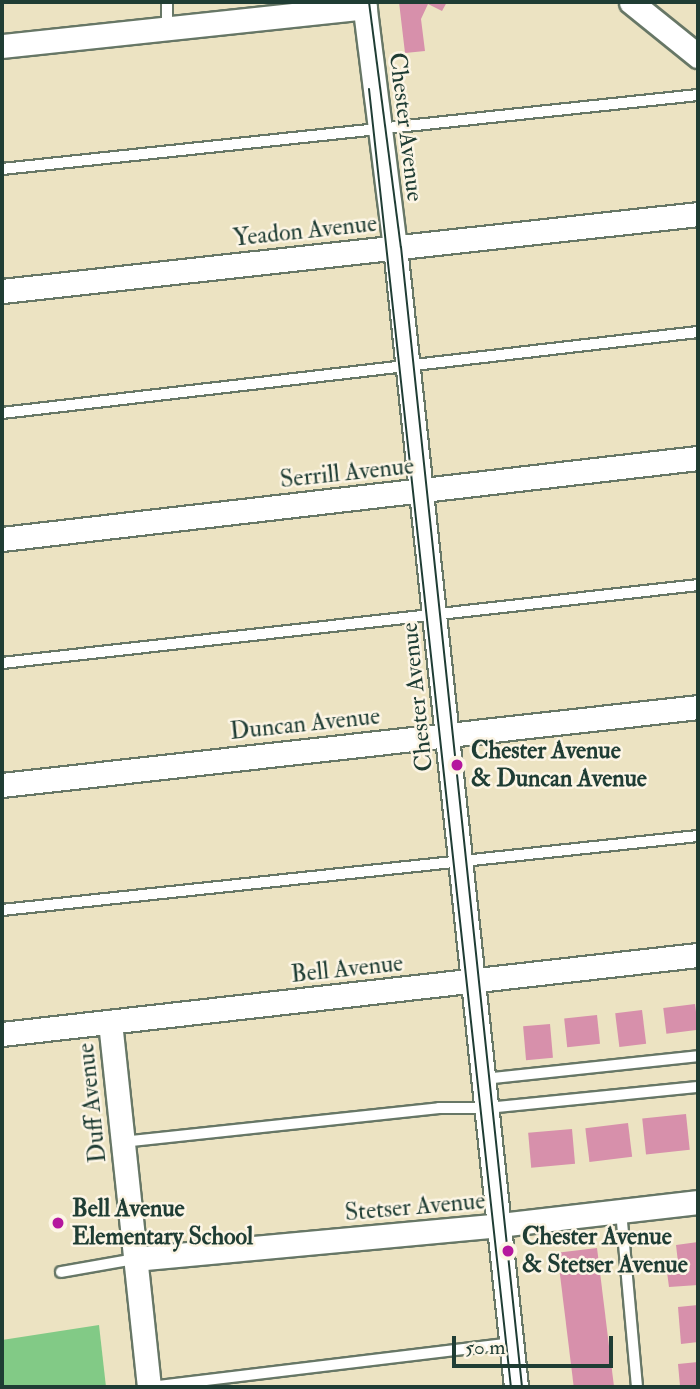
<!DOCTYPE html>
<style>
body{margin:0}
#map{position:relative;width:700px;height:1389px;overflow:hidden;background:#ece3c2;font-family:"IM FELL Double Pica",serif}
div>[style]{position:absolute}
.green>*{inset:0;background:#82ca86}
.building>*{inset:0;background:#d790ab;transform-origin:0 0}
.roads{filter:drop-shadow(2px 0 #677766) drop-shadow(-2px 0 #677766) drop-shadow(0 2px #677766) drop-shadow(0 -2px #677766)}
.service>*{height:10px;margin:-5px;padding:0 5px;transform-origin:5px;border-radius:5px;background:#fff}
.minor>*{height:23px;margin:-11.5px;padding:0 11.5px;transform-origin:11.5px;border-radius:11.5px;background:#fff}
.tram>*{height:2px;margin:-1px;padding:0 1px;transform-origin:1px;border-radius:1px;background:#1f3d34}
.dots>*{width:19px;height:19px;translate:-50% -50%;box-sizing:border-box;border:4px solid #fcf5e5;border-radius:50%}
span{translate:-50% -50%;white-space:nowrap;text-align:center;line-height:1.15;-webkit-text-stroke:5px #fcf5e5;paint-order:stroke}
.street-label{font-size:24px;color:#1f3d34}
.poi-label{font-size:24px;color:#1f3d34;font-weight:700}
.left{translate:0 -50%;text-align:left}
.frame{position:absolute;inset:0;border:4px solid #1f3d34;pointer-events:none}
.scale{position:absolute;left:452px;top:1336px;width:161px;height:32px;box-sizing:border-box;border:4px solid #1f3d34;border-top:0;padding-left:9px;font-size:21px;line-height:24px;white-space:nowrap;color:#1f3d34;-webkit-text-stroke:5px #fcf5e5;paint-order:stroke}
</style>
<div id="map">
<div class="green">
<div style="clip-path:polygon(99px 1325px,106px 1387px,2px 1387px,2px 1340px)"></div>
</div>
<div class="building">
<div style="clip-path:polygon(399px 2px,447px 2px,442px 11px,428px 4px,421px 19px,425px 51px,405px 53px)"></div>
<div style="left:695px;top:1004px;width:26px;height:32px;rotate:83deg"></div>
<div style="left:642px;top:1010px;width:34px;height:27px;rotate:83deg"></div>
<div style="left:597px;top:1015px;width:29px;height:33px;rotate:84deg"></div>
<div style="left:550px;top:1024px;width:34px;height:27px;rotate:85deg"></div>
<div style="left:686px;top:1114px;width:36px;height:44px;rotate:84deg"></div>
<div style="left:628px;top:1123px;width:34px;height:43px;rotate:83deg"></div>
<div style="left:572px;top:1129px;width:35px;height:44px;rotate:85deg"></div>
<div style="clip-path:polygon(698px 1242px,698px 1285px,669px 1287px,667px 1272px,679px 1271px,676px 1245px)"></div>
<div style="left:597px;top:1248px;width:140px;height:40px;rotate:83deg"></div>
<div style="clip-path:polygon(698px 1305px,698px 1342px,681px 1344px,678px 1307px)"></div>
<div style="clip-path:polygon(698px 1362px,698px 1387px,680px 1386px,678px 1364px)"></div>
</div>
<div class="roads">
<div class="service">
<div style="left:167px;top:28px;width:26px;rotate:-90deg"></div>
<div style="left:2px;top:169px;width:700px;rotate:-6.07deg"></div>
<div style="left:2px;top:413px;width:701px;rotate:-6.64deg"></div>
<div style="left:2px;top:663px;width:700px;rotate:-6.39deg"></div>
<div style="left:2px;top:910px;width:700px;rotate:-6.07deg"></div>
<div style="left:484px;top:1079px;width:215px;rotate:-6.1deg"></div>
<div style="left:122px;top:1142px;width:319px;rotate:-6.1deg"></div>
<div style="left:439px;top:1108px;width:48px"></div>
<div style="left:487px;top:1108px;width:212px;rotate:-5.7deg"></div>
<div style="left:621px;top:1211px;width:177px;rotate:84.8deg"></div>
<div style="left:61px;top:1272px;width:75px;rotate:-10deg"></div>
<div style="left:149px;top:1387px;width:366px;rotate:-6.9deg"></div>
</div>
<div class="minor">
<div style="left:364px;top:2px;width:247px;rotate:82.8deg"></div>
<div style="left:395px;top:247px;width:1146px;rotate:83.94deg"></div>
<div style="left:631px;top:2px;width:86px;rotate:38.9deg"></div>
<div style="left:2px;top:46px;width:365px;rotate:-6.1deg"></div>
<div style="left:2px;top:291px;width:700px;rotate:-6.31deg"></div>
<div style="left:2px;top:539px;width:701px;rotate:-6.64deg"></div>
<div style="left:2px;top:785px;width:700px;rotate:-6.39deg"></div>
<div style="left:110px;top:1022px;width:367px;rotate:83.9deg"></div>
<div style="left:2px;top:1034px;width:700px;rotate:-6.48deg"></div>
<div style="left:135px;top:1259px;width:366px;rotate:-5.3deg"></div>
<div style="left:499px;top:1225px;width:200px;rotate:-6.6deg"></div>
</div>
</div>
<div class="tram">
<div style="left:369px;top:2px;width:247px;rotate:82.6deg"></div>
<div style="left:401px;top:247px;width:1146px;rotate:83.94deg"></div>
<div style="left:369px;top:89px;width:1306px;rotate:83.76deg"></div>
</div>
<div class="dots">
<div style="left:457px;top:765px;background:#b5179e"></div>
<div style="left:58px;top:1223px;background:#b5179e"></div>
<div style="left:508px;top:1251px;background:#b5179e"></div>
</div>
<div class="street-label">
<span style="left:406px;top:127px;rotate:83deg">Chester Avenue</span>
<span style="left:305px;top:231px;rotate:-6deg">Yeadon Avenue</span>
<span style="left:347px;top:473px;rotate:-6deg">Serrill Avenue</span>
<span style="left:417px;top:697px;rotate:-96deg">Chester Avenue</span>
<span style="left:305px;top:724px;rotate:-6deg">Duncan Avenue</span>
<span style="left:347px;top:969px;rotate:-6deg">Bell Avenue</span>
<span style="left:92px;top:1103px;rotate:-96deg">Duff Avenue</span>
<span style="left:415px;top:1207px;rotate:-5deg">Stetser Avenue</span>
</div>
<div class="poi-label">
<span class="left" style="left:471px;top:765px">Chester Avenue<br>&amp; Duncan Avenue</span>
<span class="left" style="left:72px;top:1223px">Bell Avenue<br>Elementary School</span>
<span class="left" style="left:522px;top:1251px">Chester Avenue<br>&amp; Stetser Avenue</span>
</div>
<div class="frame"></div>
<div class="scale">50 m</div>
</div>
